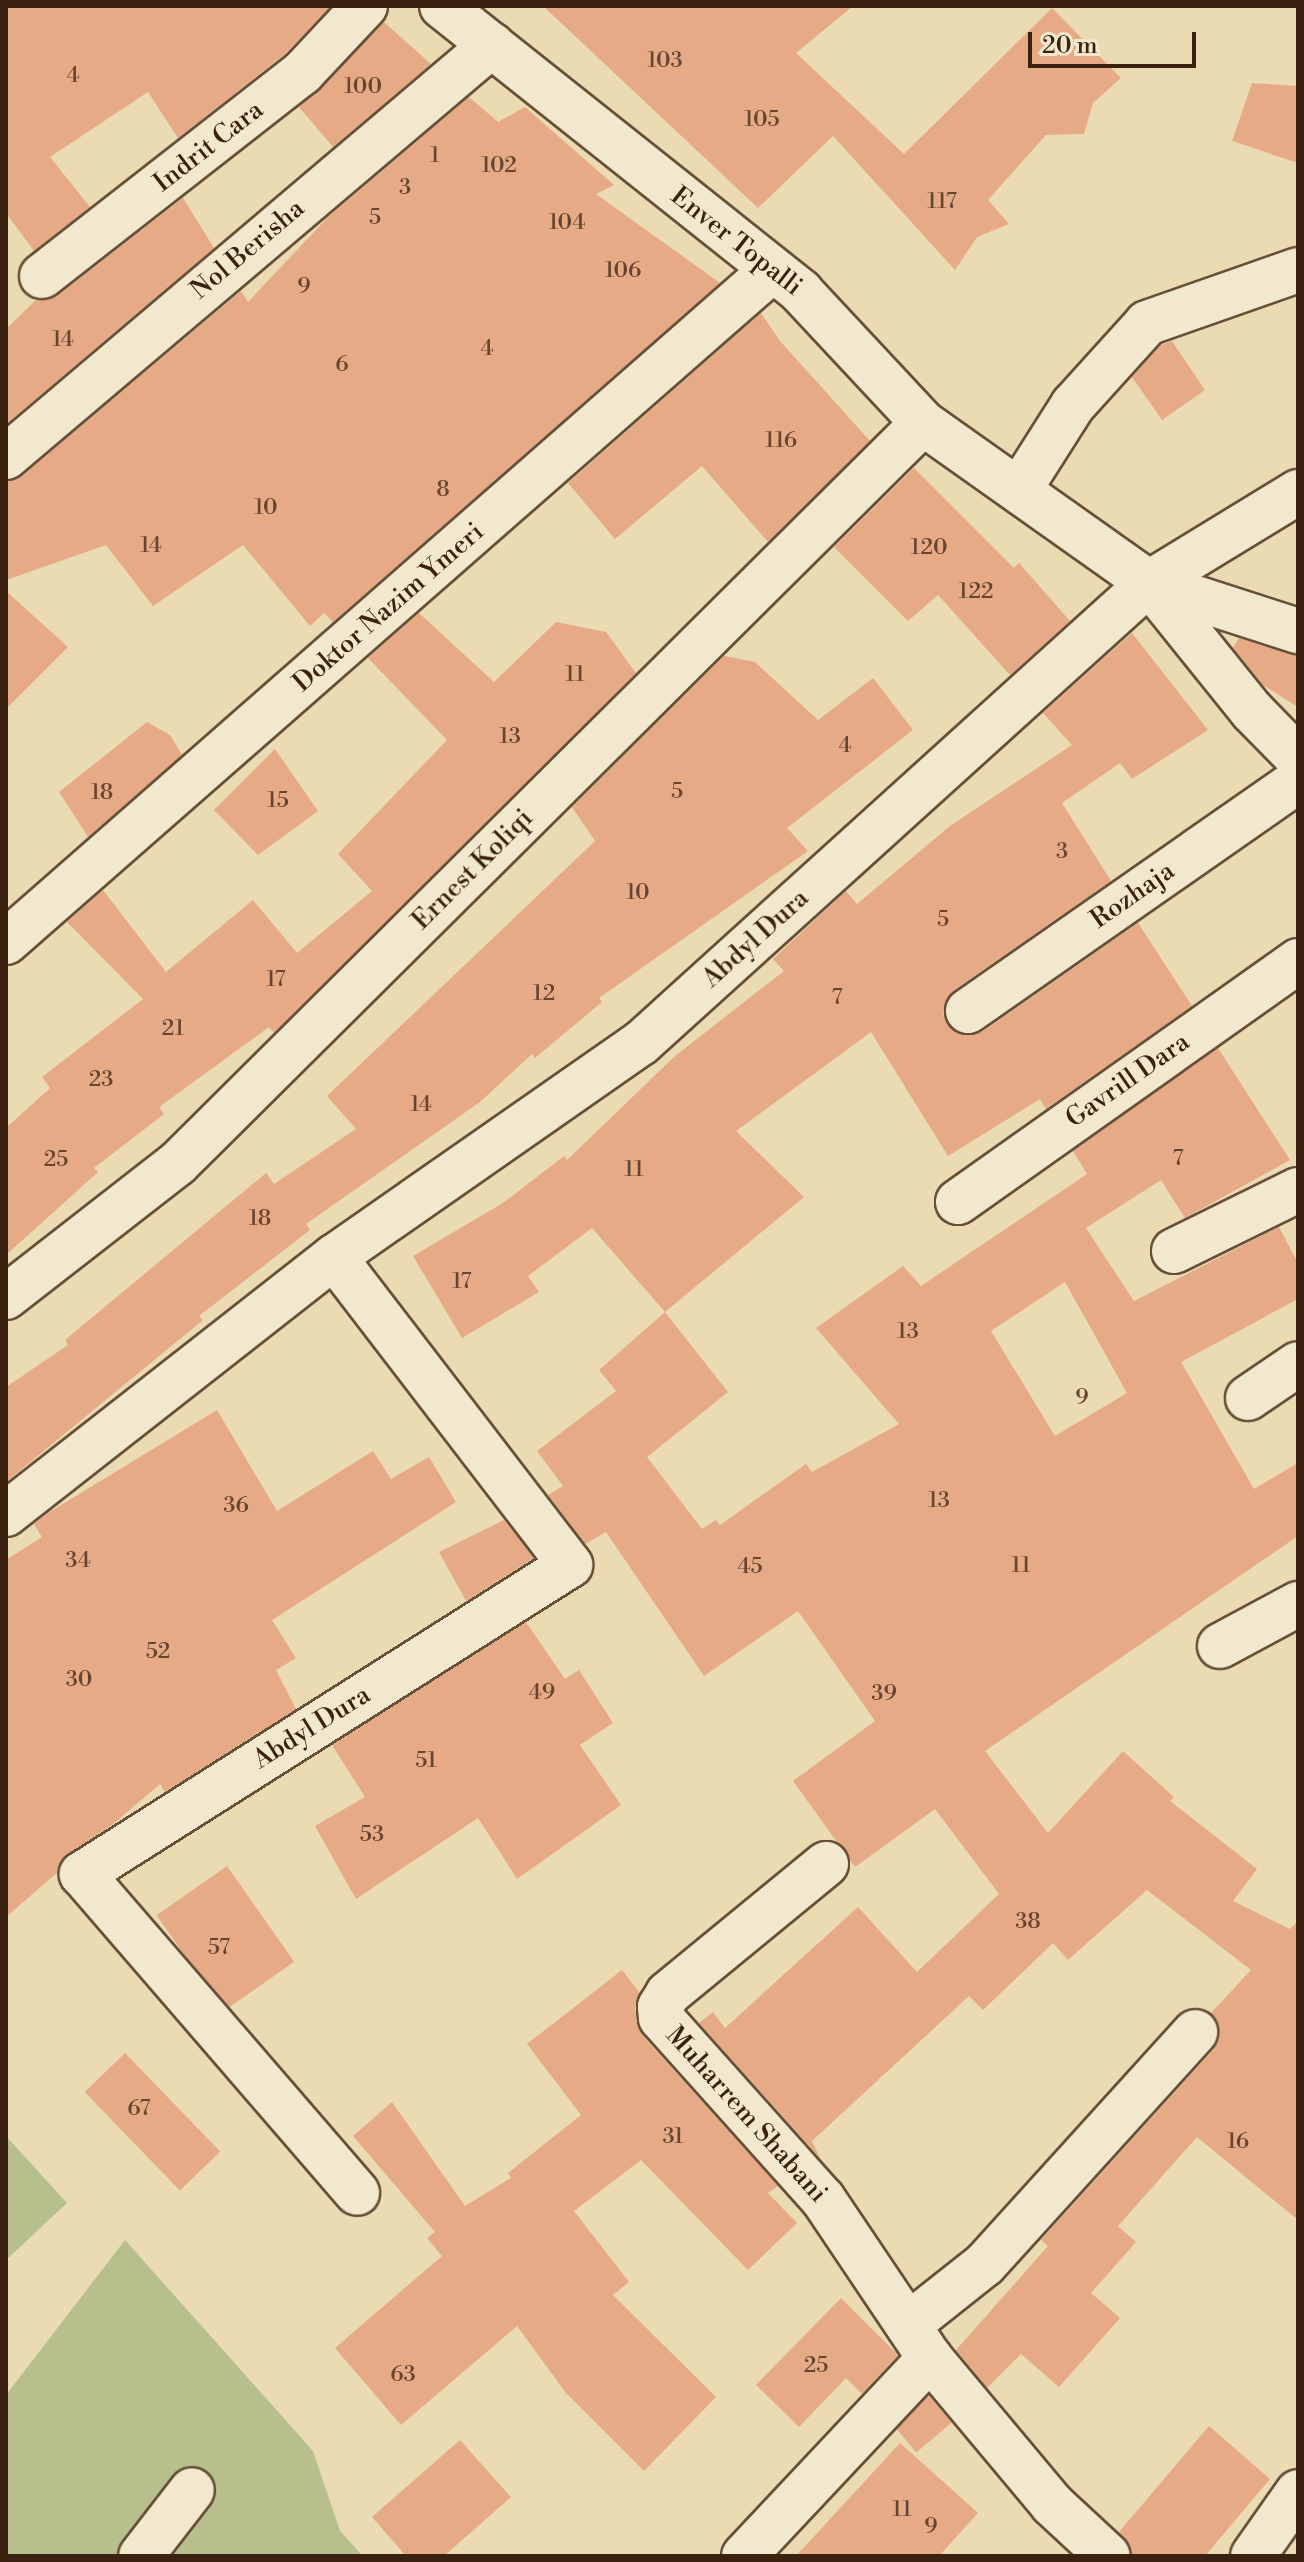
<!DOCTYPE html>
<style>
body{margin:0}
#map{position:relative;width:1304px;height:2562px;overflow:hidden;background:#ebdbb2;font-family:"Libre Bodoni",serif}
div>[style]{position:absolute}
.green>*{inset:0;background:#b7c08c}
.building>*{inset:0;background:#e6aa87;transform-origin:0 0}
.roads{filter:drop-shadow(2px 0 #675038) drop-shadow(-2px 0 #675038) drop-shadow(0 2px #675038) drop-shadow(0 -2px #675038)}
.minor>*{height:44px;margin:-22px;padding:0 22px;transform-origin:22px;border-radius:22px;background:#f2e8cd}
.secondary>*{height:44px;margin:-22px;padding:0 22px;transform-origin:22px;border-radius:22px;background:#f2e8cd}
span{translate:-50% -50%;white-space:nowrap;text-align:center;line-height:1.15;-webkit-text-stroke:7px #f2e8cd;paint-order:stroke}
.number-label{font-size:22px;color:#66442e}
.number-label span{-webkit-text-stroke-width:0}
.street-label{font-size:26px;color:#3b2210}
.frame{position:absolute;inset:0;border:8px solid #3b2210;pointer-events:none}
.scale{position:absolute;left:1028px;top:32px;width:168px;height:36px;box-sizing:border-box;border:4px solid #3b2210;border-top:0;padding-left:10px;font-size:24px;line-height:28px;white-space:nowrap;color:#3b2210;-webkit-text-stroke:6px #f2e8cd;paint-order:stroke}
</style>
<div id="map">
<div class="green">
<div style="clip-path:polygon(6px 2136px,67px 2203px,6px 2260px)"></div>
<div style="clip-path:polygon(125px 2240px,313px 2451px,340px 2531px,363px 2556px,6px 2556px,6px 2395px)"></div>
</div>
<div class="building">
<div style="clip-path:polygon(6px 6px,331px 6px,285px 54px,178px 138px,148px 92px,50px 157px,90px 207px,34px 251px,6px 213px)"></div>
<div style="clip-path:polygon(543px 6px,853px 6px,796px 53px,904px 154px,1052px 8px,1121px 78px,1093px 103px,1084px 134px,1046px 135px,988px 200px,1009px 224px,977px 237px,955px 270px,833px 136px,758px 208px)"></div>
<div style="clip-path:polygon(384px 22px,431px 64px,333px 147px,299px 107px)"></div>
<div style="clip-path:polygon(1252px 83px,1298px 86px,1298px 163px,1232px 141px)"></div>
<div style="clip-path:polygon(469px 97px,498px 122px,525px 107px,614px 185px,596px 194px,720px 283px,333px 622px,324px 613px,310px 626px,243px 545px,153px 606px,106px 545px,6px 580px,6px 481px,22px 476px,241px 291px,248px 302px,327px 218px)"></div>
<div style="clip-path:polygon(183px 198px,214px 248px,6px 424px,6px 329px,36px 300px,57px 296px)"></div>
<div style="clip-path:polygon(761px 313px,780px 341px,870px 441px,768px 542px,702px 466px,615px 539px,568px 483px)"></div>
<div style="clip-path:polygon(1172px 341px,1205px 390px,1162px 420px,1132px 377px,1161px 345px)"></div>
<div style="clip-path:polygon(914px 468px,1014px 568px,1019px 563px,1070px 621px,1010px 675px,938px 595px,908px 621px,834px 547px)"></div>
<div style="clip-path:polygon(6px 591px,68px 647px,6px 709px)"></div>
<div style="clip-path:polygon(419px 613px,494px 682px,556px 622px,606px 632px,636px 673px,274px 1033px,269px 1027px,159px 1107px,164px 1114px,94px 1168px,98px 1172px,6px 1255px,6px 1128px,50px 1088px,42px 1077px,143px 999px,67px 922px,103px 890px,166px 972px,253px 900px,297px 953px,372px 891px,338px 854px,447px 740px,368px 658px)"></div>
<div style="clip-path:polygon(1132px 633px,1208px 730px,1132px 779px,1120px 763px,1062px 803px,1111px 881px,954px 990px,943px 1014px,957px 1033px,982px 1032px,1138px 923px,1192px 1006px,1046px 1109px,1040px 1099px,948px 1156px,871px 1032px,736px 1131px,804px 1197px,665px 1312px,592px 1228px,528px 1276px,539px 1292px,462px 1338px,413px 1256px,503px 1203px,564px 1156px,567px 1160px,675px 1056px,784px 971px,773px 959px,846px 891px,857px 904px,950px 826px,1072px 745px,1043px 713px)"></div>
<div style="clip-path:polygon(1239px 638px,1298px 655px,1298px 707px,1263px 685px,1233px 648px)"></div>
<div style="clip-path:polygon(724px 656px,755px 662px,818px 720px,873px 678px,913px 730px,787px 828px,808px 851px,599px 998px,602px 1002px,535px 1058px,532px 1054px,480px 1102px,306px 1224px,310px 1230px,199px 1316px,203px 1320px,6px 1482px,6px 1387px,68px 1345px,65px 1340px,266px 1173px,274px 1184px,356px 1129px,327px 1096px,595px 841px,572px 807px)"></div>
<div style="clip-path:polygon(147px 722px,170px 735px,182px 755px,88px 837px,59px 792px)"></div>
<div style="clip-path:polygon(275px 749px,318px 811px,258px 855px,214px 810px)"></div>
<div style="clip-path:polygon(evenodd,1218px 1048px,1290px 1160px,1185px 1218px,1161px 1180px,1086px 1228px,1134px 1301px,1279px 1227px,1298px 1263px,1298px 1299px,1181px 1362px,1254px 1489px,1298px 1463px,1298px 1536px,985px 1751px,1048px 1833px,1123px 1751px,1174px 1797px,1170px 1801px,1257px 1869px,1233px 1901px,1290px 1929px,1298px 1921px,1298px 2220px,1197px 2137px,1118px 2226px,1136px 2242px,1091px 2293px,1120px 2318px,1059px 2387px,1021px 2354px,987px 2388px,956px 2350px,1048px 2246px,1041px 2240px,1214px 2049px,1219px 2025px,1211px 2013px,1251px 1970px,1147px 1890px,1068px 1960px,1053px 1943px,983px 2010px,969px 1996px,812px 2141px,820px 2158px,699px 2023px,713px 2012px,725px 2028px,858px 1907px,917px 1972px,999px 1894px,935px 1809px,855px 1867px,793px 1781px,875px 1721px,798px 1611px,704px 1676px,606px 1532px,585px 1544px,548px 1495px,563px 1486px,537px 1451px,616px 1391px,599px 1370px,665px 1312px,728px 1392px,647px 1457px,702px 1529px,716px 1520px,720px 1525px,806px 1464px,812px 1472px,899px 1424px,816px 1328px,903px 1266px,921px 1286px,1087px 1174px,1073px 1151px,1218px 1048px,1065px 1282px,1127px 1393px,1055px 1436px,991px 1331px,1065px 1282px)"></div>
<div style="clip-path:polygon(217px 1410px,277px 1511px,373px 1451px,391px 1479px,429px 1457px,456px 1502px,272px 1620px,296px 1658px,276px 1670px,296px 1709px,165px 1792px,160px 1784px,112px 1825px,69px 1853px,58px 1872px,6px 1917px,6px 1560px,42px 1537px,34px 1524px,48px 1513px)"></div>
<div style="clip-path:polygon(504px 1520px,534px 1558px,466px 1601px,439px 1552px)"></div>
<div style="clip-path:polygon(526px 1622px,565px 1679px,579px 1670px,613px 1723px,580px 1745px,621px 1805px,517px 1879px,478px 1818px,356px 1899px,315px 1826px,365px 1797px,332px 1745px)"></div>
<div style="left:227px;top:1866px;width:117px;height:86px;rotate:55deg"></div>
<div style="clip-path:polygon(622px 1970px,640px 1993px,635px 2009px,642px 2035px,778px 2186px,768px 2193px,797px 2223px,748px 2270px,641px 2160px,574px 2211px,629px 2282px,613px 2295px,716px 2397px,644px 2471px,566px 2393px,517px 2326px,401px 2425px,335px 2348px,442px 2256px,427px 2238px,435px 2232px,353px 2136px,392px 2102px,465px 2206px,511px 2178px,508px 2173px,581px 2115px,527px 2044px)"></div>
<div style="left:125px;top:2053px;width:137px;height:56px;rotate:46deg"></div>
<div style="clip-path:polygon(841px 2298px,898px 2355px,862px 2394px,846px 2378px,799px 2427px,756px 2385px)"></div>
<div style="left:929px;top:2396px;width:35px;height:46px;rotate:50deg"></div>
<div style="clip-path:polygon(1209px 2426px,1270px 2479px,1205px 2556px,1132px 2556px,1119px 2532px)"></div>
<div style="clip-path:polygon(460px 2440px,511px 2497px,444px 2556px,406px 2556px,372px 2517px)"></div>
<div style="clip-path:polygon(900px 2443px,978px 2513px,939px 2556px,796px 2556px)"></div>
</div>
<div class="roads">
<div class="minor">
<div style="left:42px;top:276px;width:330px;rotate:-38deg"></div>
<div style="left:302px;top:73px;width:92px;rotate:-46.8deg"></div>
<div style="left:6px;top:457px;width:637px;rotate:-40.29deg"></div>
<div style="left:1019px;top:490px;width:101px;rotate:-57.6deg"></div>
<div style="left:1073px;top:405px;width:110px;rotate:-47.9deg"></div>
<div style="left:1147px;top:323px;width:160px;rotate:-19.3deg"></div>
<div style="left:1149px;top:583px;width:164px;rotate:51.2deg"></div>
<div style="left:1252px;top:711px;width:66px;rotate:45.6deg"></div>
<div style="left:6px;top:942px;width:1016px;rotate:-41.25deg"></div>
<div style="left:968px;top:1011px;width:402px;rotate:-34.9deg"></div>
<div style="left:958px;top:1202px;width:417px;rotate:-35.3deg"></div>
<div style="left:1174px;top:1251px;width:138px;rotate:-26.2deg"></div>
<div style="left:334px;top:1257px;width:388px;rotate:52.5deg"></div>
<div style="left:570px;top:1565px;width:578px;rotate:147.66deg"></div>
<div style="left:82px;top:1874px;width:421px;rotate:49.2deg"></div>
<div style="left:6px;top:1297px;width:217px;rotate:-37.9deg"></div>
<div style="left:177px;top:1164px;width:1051px;rotate:-44.81deg"></div>
<div style="left:1248px;top:1398px;width:60px;rotate:-34.2deg"></div>
<div style="left:6px;top:1514px;width:417px;rotate:-38.1deg"></div>
<div style="left:334px;top:1257px;width:374px;rotate:-34.9deg"></div>
<div style="left:641px;top:1043px;width:685px;rotate:-42.16deg"></div>
<div style="left:1149px;top:583px;width:175px;rotate:-31.4deg"></div>
<div style="left:1220px;top:1646px;width:89px;rotate:-28.3deg"></div>
<div style="left:826px;top:1864px;width:205px;rotate:140.6deg"></div>
<div style="left:668px;top:1994px;width:15px;rotate:122deg"></div>
<div style="left:660px;top:2007px;width:11px;rotate:85deg"></div>
<div style="left:661px;top:2018px;width:243px;rotate:48.2deg"></div>
<div style="left:823px;top:2199px;width:192px;rotate:56.1deg"></div>
<div style="left:930px;top:2358px;width:190px;rotate:50.1deg"></div>
<div style="left:1052px;top:2504px;width:76px;rotate:42.9deg"></div>
<div style="left:908px;top:2325px;width:98px;rotate:-38.4deg"></div>
<div style="left:985px;top:2264px;width:313px;rotate:-47.8deg"></div>
<div style="left:141px;top:2556px;width:83px;rotate:-52.3deg"></div>
<div style="left:744px;top:2556px;width:272px;rotate:-46.8deg"></div>
<div style="left:1253px;top:2556px;width:78px;rotate:-54.9deg"></div>
</div>
<div class="secondary">
<div style="left:442px;top:6px;width:459px;rotate:38.5deg"></div>
<div style="left:801px;top:292px;width:179px;rotate:47deg"></div>
<div style="left:923px;top:423px;width:277px;rotate:35.3deg"></div>
<div style="left:1149px;top:583px;width:157px;rotate:17.9deg"></div>
</div>
</div>
<div class="number-label">
<span style="left:665px;top:61px">103</span>
<span style="left:73px;top:76px">4</span>
<span style="left:363px;top:87px">100</span>
<span style="left:762px;top:120px">105</span>
<span style="left:435px;top:156px">1</span>
<span style="left:499px;top:166px">102</span>
<span style="left:405px;top:188px">3</span>
<span style="left:942px;top:202px">117</span>
<span style="left:375px;top:218px">5</span>
<span style="left:567px;top:223px">104</span>
<span style="left:623px;top:271px">106</span>
<span style="left:304px;top:287px">9</span>
<span style="left:63px;top:340px">14</span>
<span style="left:487px;top:349px">4</span>
<span style="left:342px;top:365px">6</span>
<span style="left:781px;top:441px">116</span>
<span style="left:443px;top:490px">8</span>
<span style="left:266px;top:508px">10</span>
<span style="left:151px;top:546px">14</span>
<span style="left:929px;top:548px">120</span>
<span style="left:976px;top:592px">122</span>
<span style="left:575px;top:675px">11</span>
<span style="left:510px;top:737px">13</span>
<span style="left:845px;top:746px">4</span>
<span style="left:677px;top:792px">5</span>
<span style="left:102px;top:793px">18</span>
<span style="left:278px;top:801px">15</span>
<span style="left:1062px;top:852px">3</span>
<span style="left:638px;top:893px">10</span>
<span style="left:943px;top:920px">5</span>
<span style="left:276px;top:980px">17</span>
<span style="left:544px;top:994px">12</span>
<span style="left:837px;top:998px">7</span>
<span style="left:173px;top:1029px">21</span>
<span style="left:101px;top:1080px">23</span>
<span style="left:421px;top:1105px">14</span>
<span style="left:1178px;top:1159px">7</span>
<span style="left:56px;top:1160px">25</span>
<span style="left:634px;top:1170px">11</span>
<span style="left:260px;top:1219px">18</span>
<span style="left:462px;top:1282px">17</span>
<span style="left:908px;top:1332px">13</span>
<span style="left:1082px;top:1398px">9</span>
<span style="left:939px;top:1501px">13</span>
<span style="left:236px;top:1506px">36</span>
<span style="left:78px;top:1561px">34</span>
<span style="left:1021px;top:1566px">11</span>
<span style="left:750px;top:1567px">45</span>
<span style="left:158px;top:1652px">52</span>
<span style="left:79px;top:1680px">30</span>
<span style="left:542px;top:1693px">49</span>
<span style="left:884px;top:1694px">39</span>
<span style="left:426px;top:1761px">51</span>
<span style="left:372px;top:1835px">53</span>
<span style="left:1028px;top:1922px">38</span>
<span style="left:219px;top:1948px">57</span>
<span style="left:139px;top:2109px">67</span>
<span style="left:673px;top:2137px">31</span>
<span style="left:1238px;top:2142px">16</span>
<span style="left:816px;top:2366px">25</span>
<span style="left:403px;top:2375px">63</span>
<span style="left:902px;top:2510px">11</span>
<span style="left:931px;top:2527px">9</span>
</div>
<div class="street-label">
<span style="left:209px;top:147px;rotate:-38deg">Indrit Cara</span>
<span style="left:736px;top:242px;rotate:38deg">Enver Topalli</span>
<span style="left:248px;top:250px;rotate:-40deg">Nol Berisha</span>
<span style="left:389px;top:608px;rotate:-41deg">Doktor Nazim Ymeri</span>
<span style="left:473px;top:870px;rotate:-45deg">Ernest Koliqi</span>
<span style="left:1133px;top:896px;rotate:-35deg">Rozhaja</span>
<span style="left:756px;top:939px;rotate:-42deg">Abdyl Dura</span>
<span style="left:1128px;top:1081px;rotate:-35deg">Gavrill Dara</span>
<span style="left:312px;top:1728px;rotate:-32deg">Abdyl Dura</span>
<span style="left:746px;top:2115px;rotate:48deg">Muharrem Shabani</span>
</div>
<div class="frame"></div>
<div class="scale">20 m</div>
</div>
